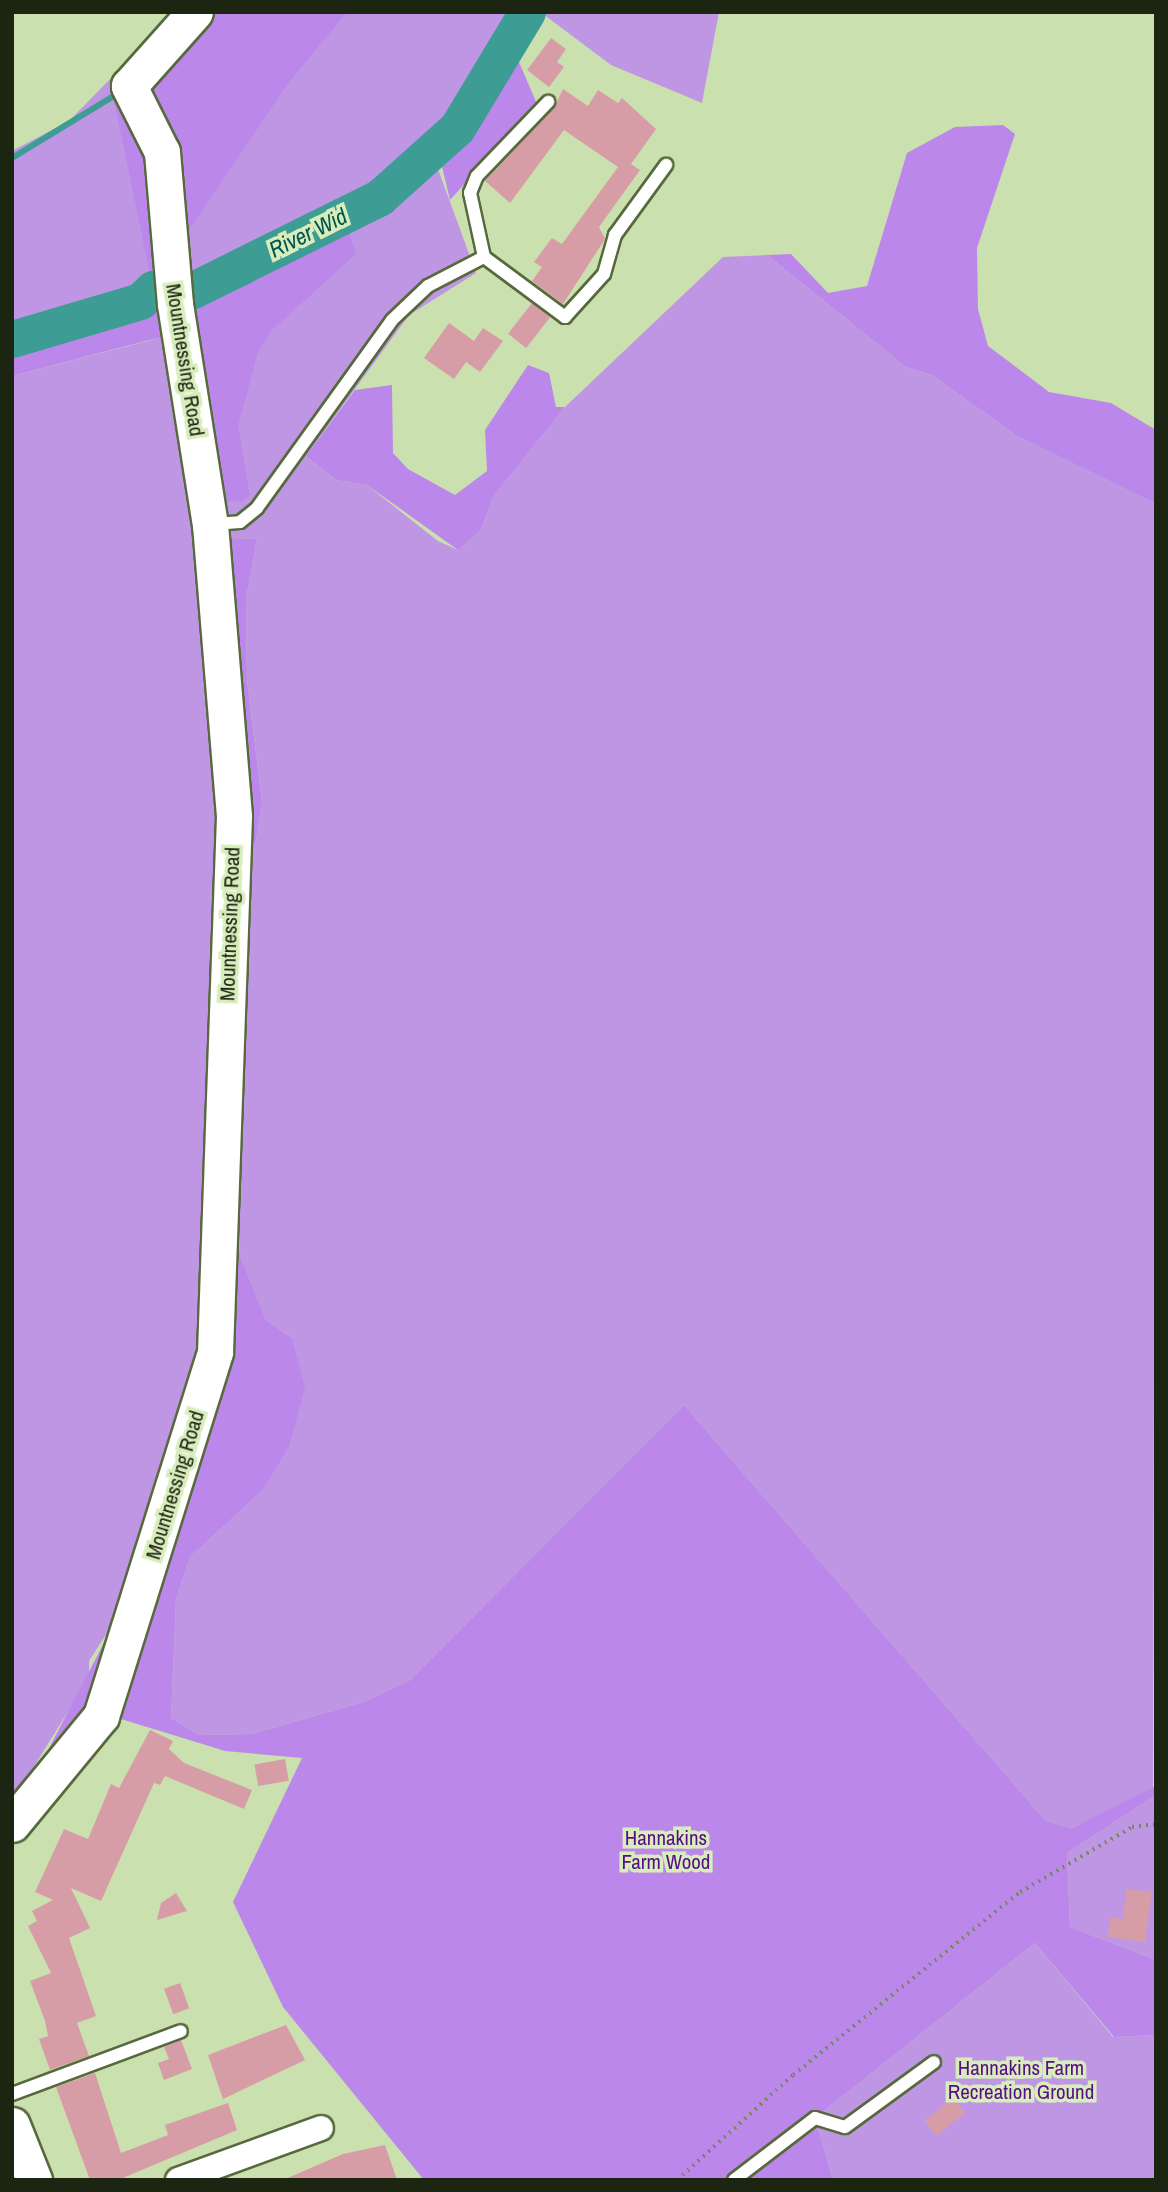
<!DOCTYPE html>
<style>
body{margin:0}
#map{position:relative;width:1168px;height:2192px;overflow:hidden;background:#cbe0af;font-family:"Archivo Narrow",sans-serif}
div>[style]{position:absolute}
.green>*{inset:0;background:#be96e4}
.forest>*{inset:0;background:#bb87ea}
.stream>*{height:6px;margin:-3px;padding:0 3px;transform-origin:3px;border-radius:3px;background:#3d9d94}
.river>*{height:37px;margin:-18.5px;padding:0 18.5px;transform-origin:18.5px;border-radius:18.5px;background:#3d9d94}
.building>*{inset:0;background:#d69da7;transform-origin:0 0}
.path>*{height:3.5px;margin-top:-1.75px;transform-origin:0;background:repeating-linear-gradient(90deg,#778664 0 2px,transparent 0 7px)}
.roads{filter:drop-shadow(2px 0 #57693d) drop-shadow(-2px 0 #57693d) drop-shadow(0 2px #57693d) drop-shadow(0 -2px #57693d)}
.lane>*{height:12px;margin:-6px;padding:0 6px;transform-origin:6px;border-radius:6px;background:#fff}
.street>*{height:24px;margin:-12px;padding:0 12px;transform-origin:12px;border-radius:12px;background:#fff}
.secondary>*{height:35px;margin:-17.5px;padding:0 17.5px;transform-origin:17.5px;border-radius:17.5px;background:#fff}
span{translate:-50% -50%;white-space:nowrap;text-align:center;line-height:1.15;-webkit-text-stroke:7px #d8edbc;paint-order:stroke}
.street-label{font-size:21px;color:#1c2412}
.park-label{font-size:21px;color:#590d87}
.water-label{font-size:23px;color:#005751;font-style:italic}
.frame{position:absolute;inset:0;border:14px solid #1c2412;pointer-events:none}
</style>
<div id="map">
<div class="green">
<div style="clip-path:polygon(176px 12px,719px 12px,702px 103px,611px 65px,543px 14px,519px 62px,505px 54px,438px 169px,476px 273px,409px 315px,306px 456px,336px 480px,367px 485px,438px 541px,458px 550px,481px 530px,493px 497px,565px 407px,723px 257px,767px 255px,906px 367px,932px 375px,1017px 436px,1156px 504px,1153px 1789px,1072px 1828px,1046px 1821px,684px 1405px,410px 1680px,364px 1702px,251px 1734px,199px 1735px,171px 1718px,176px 1599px,190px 1557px,262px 1491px,292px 1338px,266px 1320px,240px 1255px,235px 1194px,247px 899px,262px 802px,247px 679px,246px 599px,257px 539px,202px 537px,222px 847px,202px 1155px,204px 1329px,118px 1616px,89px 1661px,89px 1678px,33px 1768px,12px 1824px,12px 376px,159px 338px,12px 367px,12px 151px,69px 121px)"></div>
<div style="clip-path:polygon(1156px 1795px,1156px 1960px,1070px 1927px,1067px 1853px)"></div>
<div style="clip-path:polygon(1035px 1943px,1113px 2037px,1156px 2035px,1156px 2180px,833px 2180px,815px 2118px)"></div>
</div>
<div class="forest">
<div style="clip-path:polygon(195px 12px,347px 12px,289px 82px,170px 258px,174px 294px,193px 290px,357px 210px,347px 226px,356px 254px,272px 330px,258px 352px,238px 426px,250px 495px,240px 502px,225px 500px,209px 387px,180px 332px,12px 376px,12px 324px,153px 288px,113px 96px)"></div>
<div style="clip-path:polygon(506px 54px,519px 62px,537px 104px,450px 200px,438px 150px)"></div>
<div style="clip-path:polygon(1003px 125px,1015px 134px,977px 248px,978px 309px,988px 346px,1049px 392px,1111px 403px,1156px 430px,1156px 504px,1017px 436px,932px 375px,906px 367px,767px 255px,791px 254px,828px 293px,867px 286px,907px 153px,955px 127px)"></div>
<div style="clip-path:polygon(528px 365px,549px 373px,556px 407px,565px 407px,493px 497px,481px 530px,458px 550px,367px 485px,336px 480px,306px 456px,355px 390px,392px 385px,393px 453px,408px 469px,455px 495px,487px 471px,485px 430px)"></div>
<div style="clip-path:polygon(231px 538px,257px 539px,246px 599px,247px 679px,262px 802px,247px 899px,235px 1194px,240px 1255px,266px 1320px,292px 1338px,305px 1388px,289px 1446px,262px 1491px,190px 1557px,176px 1599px,171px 1718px,199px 1735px,251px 1734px,364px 1702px,410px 1680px,684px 1405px,1046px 1821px,1072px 1828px,1156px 1786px,1156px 1795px,1067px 1853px,1070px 1927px,1156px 1960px,1156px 2035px,1114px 2037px,1035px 1943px,815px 2118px,833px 2180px,424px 2180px,283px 2007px,233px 1902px,302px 1758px,225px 1751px,108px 1715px,34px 1777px,118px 1616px,189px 1418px,207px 1279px,202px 1155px,207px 1034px,234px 816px,238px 647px)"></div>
</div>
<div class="stream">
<div style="left:12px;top:158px;width:127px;rotate:-31.4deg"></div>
</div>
<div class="river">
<div style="left:12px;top:339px;width:134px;rotate:-16.5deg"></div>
<div style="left:140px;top:301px;width:18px;rotate:-43deg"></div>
<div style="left:153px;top:289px;width:40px;rotate:1.4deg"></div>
<div style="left:193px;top:290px;width:209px;rotate:-26.4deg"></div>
<div style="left:380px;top:197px;width:103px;rotate:-41.9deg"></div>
<div style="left:457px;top:128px;width:135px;rotate:-58.9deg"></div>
</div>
<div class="building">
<div style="clip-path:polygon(551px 38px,566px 49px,557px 62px,564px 67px,549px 87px,527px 70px)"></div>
<div style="clip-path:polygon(563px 89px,588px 106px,598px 90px,618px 103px,622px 98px,656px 129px,631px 164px,640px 170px,599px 227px,605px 239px,563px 304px,532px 281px,542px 267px,534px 262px,552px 238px,562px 244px,618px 167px,564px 130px,510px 203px,485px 181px,554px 108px)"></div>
<div style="left:532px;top:303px;width:23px;height:39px;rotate:38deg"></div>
<div style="clip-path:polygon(449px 323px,474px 341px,483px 328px,503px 341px,480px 372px,466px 362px,454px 379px,424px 358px)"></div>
<div style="clip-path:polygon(150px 1730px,173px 1741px,169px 1749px,184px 1763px,252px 1790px,244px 1809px,165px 1776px,160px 1785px,154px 1783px,101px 1901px,71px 1888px,90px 1928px,69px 1938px,96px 2016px,77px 2023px,89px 2056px,50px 2070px,39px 2039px,48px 2036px,45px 2021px,30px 1981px,51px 1973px,28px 1926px,37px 1921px,32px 1911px,53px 1900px,35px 1892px,64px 1829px,88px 1839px,111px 1784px,119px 1788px)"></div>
<div style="left:285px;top:1759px;width:22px;height:31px;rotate:80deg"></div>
<div style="clip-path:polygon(1126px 1889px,1152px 1892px,1145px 1942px,1108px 1937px,1110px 1917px,1123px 1919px)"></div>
<div style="clip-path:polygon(176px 1893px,187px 1911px,157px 1920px,161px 1903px)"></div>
<div style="left:180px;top:1983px;width:27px;height:17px;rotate:70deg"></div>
<div style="clip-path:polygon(286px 2025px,305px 2060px,223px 2099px,208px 2055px)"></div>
<div style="clip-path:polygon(181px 2040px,192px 2069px,164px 2080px,158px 2063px,169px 2059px,164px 2047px)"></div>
<div style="clip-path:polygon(95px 2073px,121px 2153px,168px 2135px,165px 2125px,228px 2103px,237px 2130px,118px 2180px,90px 2180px,56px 2087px)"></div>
<div style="left:953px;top:2098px;width:19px;height:37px;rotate:51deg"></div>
<div style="clip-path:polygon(385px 2145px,397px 2180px,283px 2180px,343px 2154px)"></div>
</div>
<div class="path">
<div style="left:677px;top:2180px;width:156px;rotate:-42.2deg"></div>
<div style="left:793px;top:2075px;width:292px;rotate:-38.9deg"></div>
<div style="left:1020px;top:1892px;width:129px;rotate:-30.1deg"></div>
<div style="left:1132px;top:1827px;width:24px;rotate:-7deg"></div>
</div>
<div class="roads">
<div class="lane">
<div style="left:484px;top:257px;width:101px;rotate:36.5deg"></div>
<div style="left:565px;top:317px;width:58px;rotate:-47.8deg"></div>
<div style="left:604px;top:274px;width:41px;rotate:-74.2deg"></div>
<div style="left:615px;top:235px;width:87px;rotate:-53.9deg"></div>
<div style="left:213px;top:524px;width:27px;rotate:-4deg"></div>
<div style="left:240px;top:522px;width:22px;rotate:-39deg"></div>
<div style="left:257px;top:508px;width:231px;rotate:-54.3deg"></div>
<div style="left:392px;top:320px;width:50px;rotate:-43.4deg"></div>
<div style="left:428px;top:286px;width:63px;rotate:-27.4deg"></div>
<div style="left:484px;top:257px;width:66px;rotate:-102.3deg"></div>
<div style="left:470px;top:193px;width:18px;rotate:-68deg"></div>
<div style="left:477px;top:176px;width:103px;rotate:-46.2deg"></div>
<div style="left:12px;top:2094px;width:180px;rotate:-20.4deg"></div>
<div style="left:734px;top:2180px;width:102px;rotate:-37.4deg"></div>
<div style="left:815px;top:2118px;width:31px;rotate:17deg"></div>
<div style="left:845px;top:2127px;width:110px;rotate:-36.1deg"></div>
</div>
<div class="street">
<div style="left:178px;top:2180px;width:152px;rotate:-20deg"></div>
</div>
<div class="secondary">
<div style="left:12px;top:1824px;width:140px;rotate:-50.5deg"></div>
<div style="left:101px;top:1716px;width:381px;rotate:-72.6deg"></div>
<div style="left:215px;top:1352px;width:536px;rotate:-87.97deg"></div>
<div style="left:234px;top:816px;width:292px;rotate:-94.7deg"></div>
<div style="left:210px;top:525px;width:224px;rotate:-99deg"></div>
<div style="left:175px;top:304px;width:153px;rotate:-94.9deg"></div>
<div style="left:162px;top:152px;width:74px;rotate:-116.6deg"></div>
<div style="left:129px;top:86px;width:99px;rotate:-48.3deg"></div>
<div style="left:12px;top:2125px;width:59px;rotate:68.2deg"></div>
</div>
</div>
<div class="street-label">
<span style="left:185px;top:360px;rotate:81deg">Mountnessing Road</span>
<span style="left:230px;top:924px;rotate:-88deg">Mountnessing Road</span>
<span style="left:175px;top:1485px;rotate:-73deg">Mountnessing Road</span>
</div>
<div class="park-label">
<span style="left:666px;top:1850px">Hannakins<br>Farm Wood</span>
<span style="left:1021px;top:2080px">Hannakins Farm<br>Recreation Ground</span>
</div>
<div class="water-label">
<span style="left:308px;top:233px;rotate:-26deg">River Wid</span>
</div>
<div class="frame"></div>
</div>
